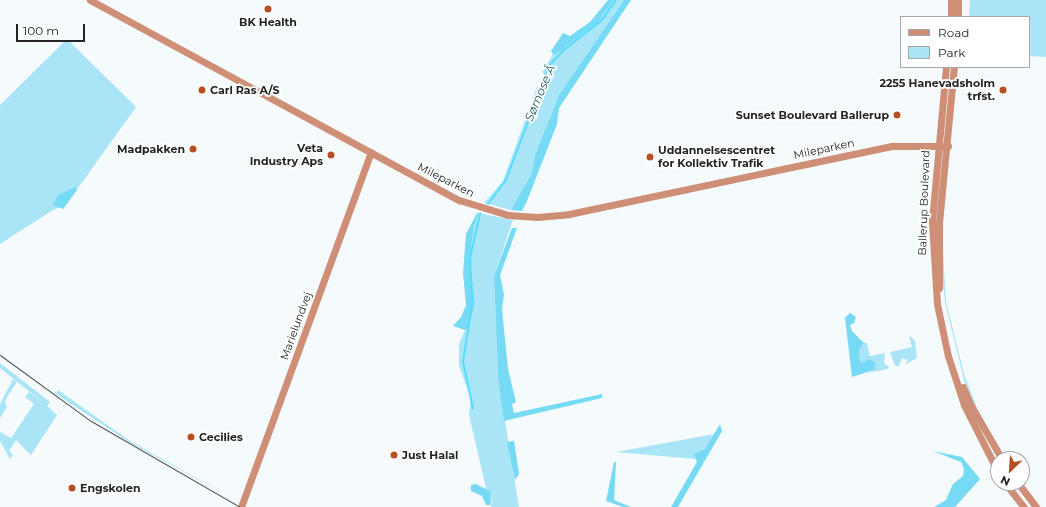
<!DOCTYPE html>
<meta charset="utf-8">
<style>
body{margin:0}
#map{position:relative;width:1046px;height:507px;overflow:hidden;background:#f5fafc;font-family:Montserrat,sans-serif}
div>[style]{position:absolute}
.green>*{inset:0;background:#a9e5f6}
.forest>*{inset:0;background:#77daf5}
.stream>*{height:1.5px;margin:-0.75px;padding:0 0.75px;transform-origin:0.75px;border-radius:0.75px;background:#54ddff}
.secondary>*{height:7px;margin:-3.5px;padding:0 3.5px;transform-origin:3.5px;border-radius:3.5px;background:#cf8f77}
.tram>*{height:1px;margin:-0.5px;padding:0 0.5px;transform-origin:0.5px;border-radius:0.5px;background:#4f5252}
.dots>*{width:11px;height:11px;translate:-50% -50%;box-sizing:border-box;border:2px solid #fff;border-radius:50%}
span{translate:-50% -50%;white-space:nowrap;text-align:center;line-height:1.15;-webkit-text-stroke:3.5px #fff;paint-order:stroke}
.poi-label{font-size:11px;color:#222424;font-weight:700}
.right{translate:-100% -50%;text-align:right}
.left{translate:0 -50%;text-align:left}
.street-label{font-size:11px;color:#222424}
.water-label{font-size:12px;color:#205866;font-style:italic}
.legend{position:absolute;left:900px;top:16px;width:130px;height:52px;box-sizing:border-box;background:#fff;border:1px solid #a7a7a7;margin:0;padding:5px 7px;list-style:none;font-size:12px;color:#222424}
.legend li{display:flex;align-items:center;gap:8px;height:20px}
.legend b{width:20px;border:1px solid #a7a7a7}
.north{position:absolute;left:990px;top:451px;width:40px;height:40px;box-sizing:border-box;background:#fff;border:1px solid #a7a7a7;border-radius:50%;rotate:205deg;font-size:11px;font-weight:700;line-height:16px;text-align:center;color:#222424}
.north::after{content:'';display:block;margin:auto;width:14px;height:18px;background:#b65023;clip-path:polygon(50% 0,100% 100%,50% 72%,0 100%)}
.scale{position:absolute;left:16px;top:24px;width:69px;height:18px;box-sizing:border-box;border:2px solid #222424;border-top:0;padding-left:5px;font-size:12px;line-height:14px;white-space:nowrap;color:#222424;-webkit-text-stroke:3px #fff;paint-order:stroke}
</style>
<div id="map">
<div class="green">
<div style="clip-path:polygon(614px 0,624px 0,559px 95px,535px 155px,531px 175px,520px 197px,511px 210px,484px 203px,503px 181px,537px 87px,542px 88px,547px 77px,542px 72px,553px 54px,555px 55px,598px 22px)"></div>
<div style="clip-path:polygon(970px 0,1046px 0,1046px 57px,1029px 56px,1029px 17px,969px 17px)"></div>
<div style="clip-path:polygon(67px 39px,136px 107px,63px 209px,60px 207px,53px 210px,0 244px,0 105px)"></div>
<div style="clip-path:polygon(949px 159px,942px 235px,946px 302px,964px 374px,977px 408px,994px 439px,977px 411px,964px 380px,945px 302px,942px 272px,942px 219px)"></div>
<div style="clip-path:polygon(479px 213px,513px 220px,494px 276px,498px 378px,519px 507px,491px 507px,492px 501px,486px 488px,469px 415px,471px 399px,459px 366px,459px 344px,465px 330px,469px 328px,475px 303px,470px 257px,474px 226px)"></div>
<div style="clip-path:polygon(909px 335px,915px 341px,917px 358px,905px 365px,908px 360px,902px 358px,899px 366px,895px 366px,890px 352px,912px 347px)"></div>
<div style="clip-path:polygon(864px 343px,867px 343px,870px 356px,885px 353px,884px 363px,889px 367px,887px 369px,868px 373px,874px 370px,860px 361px,859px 350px)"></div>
<div style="clip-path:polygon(0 363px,50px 402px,47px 406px,57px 415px,31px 455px,16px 440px,9px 451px,13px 455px,10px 459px,0 441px,0 432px,11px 438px,34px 404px,25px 397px,29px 392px,45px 404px,0 368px)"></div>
<div style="clip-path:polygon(13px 379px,17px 382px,7px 397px,5px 403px,7px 407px,0 418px,0 404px)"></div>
<div style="clip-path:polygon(58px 390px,130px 441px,234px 499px,129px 442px,56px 394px)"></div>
<div style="clip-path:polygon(714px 434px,705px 449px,693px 454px,695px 459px,616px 452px)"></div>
</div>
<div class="forest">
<div style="clip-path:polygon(608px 0,614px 0,598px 22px,555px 55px,553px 54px,551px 51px,563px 33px,570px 36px,590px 22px)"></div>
<div style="clip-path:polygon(624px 0,631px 0,559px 108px,557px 124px,527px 201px,522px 211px,511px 210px,531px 175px,535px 155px,559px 95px)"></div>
<div style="clip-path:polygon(75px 187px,77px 190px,63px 209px,53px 205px,58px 195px)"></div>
<div style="clip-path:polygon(477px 213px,479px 213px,474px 226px,470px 257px,475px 303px,469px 328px,465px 330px,453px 326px,461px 317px,466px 305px,463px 273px,466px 234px)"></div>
<div style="clip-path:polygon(512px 228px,517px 228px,500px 275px,504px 295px,502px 309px,508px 369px,516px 402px,512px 404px,514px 413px,602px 394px,602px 398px,504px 421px,498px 378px,494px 276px)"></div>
<div style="clip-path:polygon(850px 313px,856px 317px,854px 323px,850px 325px,852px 331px,864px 343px,859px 350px,860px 361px,863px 363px,868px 359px,876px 363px,874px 370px,852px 377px,845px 318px)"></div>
<div style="clip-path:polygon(720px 424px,722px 431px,678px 507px,671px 507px,697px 462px,693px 454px,705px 449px)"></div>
<div style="clip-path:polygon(514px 441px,519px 474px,515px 480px,507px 442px)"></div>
<div style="clip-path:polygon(933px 451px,962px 457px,980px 479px,955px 507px,934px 507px,946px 500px,953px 484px,963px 476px,964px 469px,961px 462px)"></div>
<div style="clip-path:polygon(614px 462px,616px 462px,614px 500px,631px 507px,623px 507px,606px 501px)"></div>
<div style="clip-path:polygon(476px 484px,490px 491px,491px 505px,486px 505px,482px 496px,471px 491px,471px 485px)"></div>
</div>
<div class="stream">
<div style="left:488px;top:204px;width:30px;rotate:-53deg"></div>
<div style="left:506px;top:180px;width:122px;rotate:-69.3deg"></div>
<div style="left:549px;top:66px;width:22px;rotate:-47deg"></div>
<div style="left:564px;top:50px;width:48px;rotate:-38.3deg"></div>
<div style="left:602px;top:20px;width:24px;rotate:-55deg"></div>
<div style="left:473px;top:409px;width:48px;rotate:-102deg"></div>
<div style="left:463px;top:362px;width:58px;rotate:-81deg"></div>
<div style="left:472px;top:305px;width:47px;rotate:-92.4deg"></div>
<div style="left:470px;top:258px;width:45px;rotate:-77.2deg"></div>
</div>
<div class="secondary">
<div style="left:90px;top:0;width:420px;rotate:28.5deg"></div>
<div style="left:459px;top:200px;width:51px;rotate:17deg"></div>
<div style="left:508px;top:215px;width:29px;rotate:4deg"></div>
<div style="left:537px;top:217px;width:32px;rotate:-5deg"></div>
<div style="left:569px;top:214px;width:331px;rotate:-11.9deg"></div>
<div style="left:893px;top:146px;width:55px"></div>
<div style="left:951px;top:17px;width:17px;rotate:-90deg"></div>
<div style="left:958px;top:17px;width:17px;rotate:-90deg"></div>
<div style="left:946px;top:67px;width:156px;rotate:95.2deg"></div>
<div style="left:932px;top:222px;width:82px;rotate:86.5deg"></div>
<div style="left:937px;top:304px;width:53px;rotate:78.1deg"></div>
<div style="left:948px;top:356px;width:52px;rotate:71.9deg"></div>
<div style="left:964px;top:405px;width:75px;rotate:63.1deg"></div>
<div style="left:939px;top:288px;width:66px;rotate:-90deg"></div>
<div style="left:939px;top:222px;width:156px;rotate:-84.5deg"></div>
<div style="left:963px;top:387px;width:21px;rotate:67deg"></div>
<div style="left:971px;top:406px;width:61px;rotate:59.7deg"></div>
<div style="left:1005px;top:483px;width:31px;rotate:52deg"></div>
<div style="left:1018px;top:483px;width:30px;rotate:53deg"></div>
<div style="left:241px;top:507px;width:378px;rotate:-69.9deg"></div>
</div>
<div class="tram">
<div style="left:0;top:355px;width:112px;rotate:36deg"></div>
<div style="left:91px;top:421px;width:172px;rotate:30deg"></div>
</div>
<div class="dots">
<div style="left:268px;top:9px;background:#b65023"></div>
<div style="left:202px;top:90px;background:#b65023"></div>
<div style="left:1003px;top:90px;background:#b65023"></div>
<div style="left:897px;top:115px;background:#b65023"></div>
<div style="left:193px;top:149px;background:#b65023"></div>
<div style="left:331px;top:155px;background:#b65023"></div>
<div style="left:650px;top:157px;background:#b65023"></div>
<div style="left:191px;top:437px;background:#b65023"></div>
<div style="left:394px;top:455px;background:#b65023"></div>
<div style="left:72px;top:488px;background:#b65023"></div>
</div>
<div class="poi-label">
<span style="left:268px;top:22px">BK Health</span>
<span class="right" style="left:995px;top:90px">2255 Hanevadsholm<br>trfst.</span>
<span class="left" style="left:210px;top:90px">Carl Ras A/S</span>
<span class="right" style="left:889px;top:115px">Sunset Boulevard Ballerup</span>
<span class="right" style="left:185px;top:149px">Madpakken</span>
<span class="right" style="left:323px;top:155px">Veta<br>Industry Aps</span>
<span class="left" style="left:658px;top:157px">Uddannelsescentret<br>for Kollektiv Trafik</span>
<span class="left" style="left:199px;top:437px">Cecilies</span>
<span class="left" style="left:402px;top:455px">Just Halal</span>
<span class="left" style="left:80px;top:488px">Engskolen</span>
</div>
<div class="street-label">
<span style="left:824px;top:149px;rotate:-12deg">Mileparken</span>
<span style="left:446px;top:180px;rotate:27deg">Mileparken</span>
<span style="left:924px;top:203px;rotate:-88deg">Ballerup Boulevard</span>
<span style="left:296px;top:326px;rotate:-70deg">Marielundvej</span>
</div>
<div class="water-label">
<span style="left:540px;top:93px;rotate:-67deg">Sømose Å</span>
</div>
<ul class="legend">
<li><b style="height:5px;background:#cf8f77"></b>Road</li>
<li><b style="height:11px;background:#a9e5f6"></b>Park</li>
</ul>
<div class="north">N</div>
<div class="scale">100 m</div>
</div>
